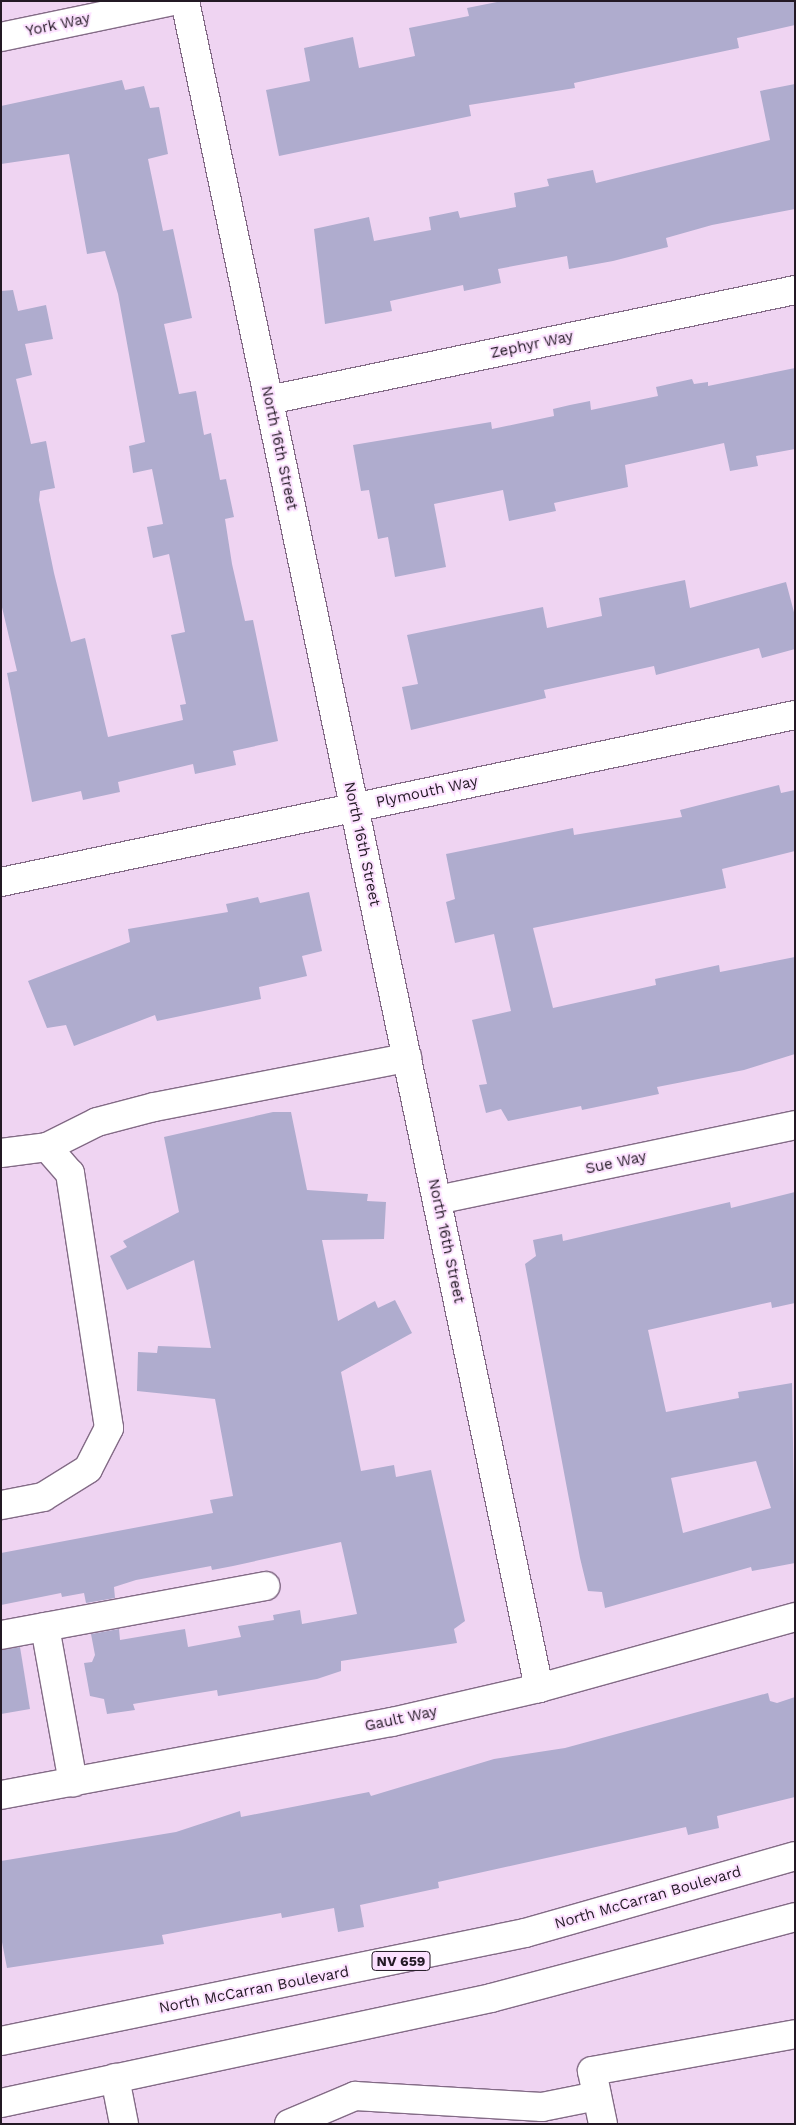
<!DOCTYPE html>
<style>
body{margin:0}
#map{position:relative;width:796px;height:2125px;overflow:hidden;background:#efd4f2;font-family:"Work Sans",sans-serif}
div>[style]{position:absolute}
.building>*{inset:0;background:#afacce}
.roads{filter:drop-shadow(1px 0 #836b86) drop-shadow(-1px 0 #836b86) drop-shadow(0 1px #836b86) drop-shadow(0 -1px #836b86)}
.minor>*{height:28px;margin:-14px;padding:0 14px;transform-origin:14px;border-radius:14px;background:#fff}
.major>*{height:28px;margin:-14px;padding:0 14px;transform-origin:14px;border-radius:14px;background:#fff}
span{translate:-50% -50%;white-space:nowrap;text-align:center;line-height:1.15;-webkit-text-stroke:4px #fce1ff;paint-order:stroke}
.shield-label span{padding:1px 4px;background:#fce1ff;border:1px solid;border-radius:4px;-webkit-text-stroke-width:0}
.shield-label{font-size:14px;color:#231924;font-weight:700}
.street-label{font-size:15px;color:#231924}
.frame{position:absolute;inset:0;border:2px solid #231924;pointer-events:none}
</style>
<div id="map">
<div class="building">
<div style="clip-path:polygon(502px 1px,795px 1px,795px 25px,737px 38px,739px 48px,574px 83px,575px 88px,469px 105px,471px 116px,279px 156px,266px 90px,310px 81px,304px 48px,353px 37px,359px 68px,415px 56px,409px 28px,469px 16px,467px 8px)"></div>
<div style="clip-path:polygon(122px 80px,125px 90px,144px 86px,150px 108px,159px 107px,168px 154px,148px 159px,163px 231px,173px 229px,192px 318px,164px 324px,179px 394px,196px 391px,204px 435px,211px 433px,220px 480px,226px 479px,234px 517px,225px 519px,232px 564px,245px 621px,253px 620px,278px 741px,233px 751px,236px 765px,195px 774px,193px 764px,118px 782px,120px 792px,83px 800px,81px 791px,32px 802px,7px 673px,17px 671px,1px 603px,1px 291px,13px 290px,18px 311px,46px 305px,53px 339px,25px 344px,32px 375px,16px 379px,31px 444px,46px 441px,55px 488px,40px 491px,39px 500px,54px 573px,71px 642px,85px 638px,108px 737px,183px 720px,180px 705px,186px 704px,171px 635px,185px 632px,169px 554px,153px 558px,147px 527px,163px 524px,152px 469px,133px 473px,129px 446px,145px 442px,118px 294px,105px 251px,87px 254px,69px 154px,1px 164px,1px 106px)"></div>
<div style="clip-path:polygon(795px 84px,795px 209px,712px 225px,666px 238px,668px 247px,613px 261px,569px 269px,567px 256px,498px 269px,501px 283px,464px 291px,463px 285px,390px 301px,392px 311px,325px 324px,314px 229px,369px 217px,374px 241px,431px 230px,429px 217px,458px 211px,460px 218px,516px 207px,514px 193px,549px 186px,547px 179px,593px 170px,596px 183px,770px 140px,760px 91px)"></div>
<div style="clip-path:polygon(795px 368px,795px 449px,756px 456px,758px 466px,730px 471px,724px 443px,625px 465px,628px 487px,554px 503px,556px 511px,509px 521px,503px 490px,434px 504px,446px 567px,395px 577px,388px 537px,378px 539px,369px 490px,361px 491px,353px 445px,491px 422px,492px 429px,554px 416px,553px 409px,570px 405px,590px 401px,591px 410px,658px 396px,656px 387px,692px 379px,694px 384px,708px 382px,708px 386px)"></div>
<div style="clip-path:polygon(685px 580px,690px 608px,786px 582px,795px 616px,795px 649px,762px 658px,759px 648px,656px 675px,654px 666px,544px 690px,546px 698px,411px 730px,402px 687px,418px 684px,407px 635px,543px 607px,547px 628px,602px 616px,599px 598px)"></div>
<div style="clip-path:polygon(779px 785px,781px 793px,795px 790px,795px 851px,722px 869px,726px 888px,533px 928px,553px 1008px,656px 985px,655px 979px,719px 965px,720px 972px,795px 957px,795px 1054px,744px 1070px,657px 1087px,659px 1094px,582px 1110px,581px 1106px,508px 1121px,501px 1109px,486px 1113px,479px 1085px,487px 1084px,472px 1020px,511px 1011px,494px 934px,455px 943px,446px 902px,455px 899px,446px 854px,573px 828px,574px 835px,682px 817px,680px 810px)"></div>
<div style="clip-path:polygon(309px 892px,322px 951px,302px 956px,307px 976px,259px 987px,261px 999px,157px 1021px,155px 1015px,74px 1046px,66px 1025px,47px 1028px,28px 981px,130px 942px,128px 929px,228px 912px,226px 904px,258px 897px,260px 903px)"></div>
<div style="clip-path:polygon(273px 1112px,291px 1112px,307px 1190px,368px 1194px,367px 1201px,386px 1202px,384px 1239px,322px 1240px,338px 1321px,375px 1301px,378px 1308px,395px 1300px,412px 1333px,341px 1372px,361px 1471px,394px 1465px,396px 1477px,431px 1470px,465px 1621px,454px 1629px,457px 1643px,341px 1661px,341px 1671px,317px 1679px,218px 1696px,217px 1690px,133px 1704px,135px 1710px,107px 1714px,104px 1699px,90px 1696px,84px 1663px,92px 1662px,95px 1655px,91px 1634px,119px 1629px,120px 1640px,185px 1629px,188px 1647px,241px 1637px,238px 1626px,274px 1620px,273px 1615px,300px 1610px,302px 1624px,357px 1614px,341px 1542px,233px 1566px,212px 1570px,211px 1566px,136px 1580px,114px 1587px,115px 1598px,86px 1603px,84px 1593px,62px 1597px,61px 1593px,1px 1605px,1px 1553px,213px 1513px,210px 1500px,233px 1496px,215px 1399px,137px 1391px,138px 1352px,157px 1353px,158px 1346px,211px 1348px,194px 1260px,127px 1290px,110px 1256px,127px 1247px,123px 1241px,179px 1212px,164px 1137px)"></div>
<div style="clip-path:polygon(evenodd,795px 1192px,795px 1303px,772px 1308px,771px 1302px,648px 1330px,666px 1412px,739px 1398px,738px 1392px,792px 1383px,795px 1563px,752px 1571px,751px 1567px,605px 1608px,602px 1592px,588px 1591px,580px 1558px,525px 1264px,536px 1256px,533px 1240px,562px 1234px,563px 1241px,730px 1202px,731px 1208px,795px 1192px,756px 1461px,771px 1508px,683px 1533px,671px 1478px,756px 1461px)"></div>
<div style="clip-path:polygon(20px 1647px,30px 1709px,1px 1714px,1px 1650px)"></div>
<div style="clip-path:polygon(768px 1693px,770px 1701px,777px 1703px,795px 1697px,795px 1797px,717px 1816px,719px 1828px,688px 1835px,686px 1827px,438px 1882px,439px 1888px,360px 1905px,364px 1927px,338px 1932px,334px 1908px,282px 1918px,281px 1913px,162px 1935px,164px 1944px,7px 1968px,1px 1937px,1px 1861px,176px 1832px,240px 1811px,241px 1817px,369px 1792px,371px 1796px,494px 1759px,565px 1748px)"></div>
</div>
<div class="roads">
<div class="minor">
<div style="left:185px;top:1px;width:1724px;rotate:78.15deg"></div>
<div style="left:1px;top:37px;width:176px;rotate:-11.8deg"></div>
<div style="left:269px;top:400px;width:537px;rotate:-11.81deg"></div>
<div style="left:1px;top:882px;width:811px;rotate:-11.88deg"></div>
<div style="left:47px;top:1147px;width:56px;rotate:-26.6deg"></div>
<div style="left:97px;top:1122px;width:59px;rotate:-14.7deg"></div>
<div style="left:154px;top:1107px;width:258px;rotate:-11deg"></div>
<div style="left:1px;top:1153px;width:46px;rotate:-7.4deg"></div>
<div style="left:47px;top:1147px;width:35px;rotate:49deg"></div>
<div style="left:70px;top:1173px;width:258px;rotate:81.3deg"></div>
<div style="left:109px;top:1428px;width:46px;rotate:117.1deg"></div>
<div style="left:88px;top:1469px;width:53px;rotate:148.1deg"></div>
<div style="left:43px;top:1497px;width:43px;rotate:169.2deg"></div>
<div style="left:437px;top:1200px;width:366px;rotate:-11.8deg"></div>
<div style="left:45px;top:1627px;width:158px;rotate:79.8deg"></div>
<div style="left:1px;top:1635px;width:269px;rotate:-10.5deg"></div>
<div style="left:1px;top:1795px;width:398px;rotate:-10.6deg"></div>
<div style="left:392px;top:1722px;width:151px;rotate:-13deg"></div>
<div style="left:539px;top:1688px;width:266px;rotate:-15.5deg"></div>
<div style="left:115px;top:2078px;width:47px;rotate:78.9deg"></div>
<div style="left:289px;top:2124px;width:72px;rotate:-23deg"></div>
<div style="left:355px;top:2096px;width:187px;rotate:3.4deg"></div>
<div style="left:542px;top:2107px;width:56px;rotate:-11.3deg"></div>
<div style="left:603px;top:2124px;width:54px;rotate:-101.7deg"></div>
<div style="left:592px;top:2071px;width:206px;rotate:-10.3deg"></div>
</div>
<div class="major">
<div style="left:1px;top:2041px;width:535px;rotate:-11.65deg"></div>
<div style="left:525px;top:1933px;width:281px;rotate:-15.9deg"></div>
<div style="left:1px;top:2103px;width:501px;rotate:-12.09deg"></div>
<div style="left:491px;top:1998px;width:315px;rotate:-14.9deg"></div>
</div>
</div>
<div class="shield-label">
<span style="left:401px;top:1961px">NV 659</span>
</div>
<div class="street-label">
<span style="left:58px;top:25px;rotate:-12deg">York Way</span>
<span style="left:532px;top:345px;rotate:-12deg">Zephyr Way</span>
<span style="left:279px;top:448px;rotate:78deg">North 16th Street</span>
<span style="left:427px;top:792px;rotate:-12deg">Plymouth Way</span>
<span style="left:362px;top:844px;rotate:78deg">North 16th Street</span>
<span style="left:616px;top:1163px;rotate:-12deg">Sue Way</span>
<span style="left:446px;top:1241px;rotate:78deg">North 16th Street</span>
<span style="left:401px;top:1719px;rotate:-12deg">Gault Way</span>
<span style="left:648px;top:1898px;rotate:-16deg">North McCarran Boulevard</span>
<span style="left:254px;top:1990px;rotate:-11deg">North McCarran Boulevard</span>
</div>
<div class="frame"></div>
</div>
